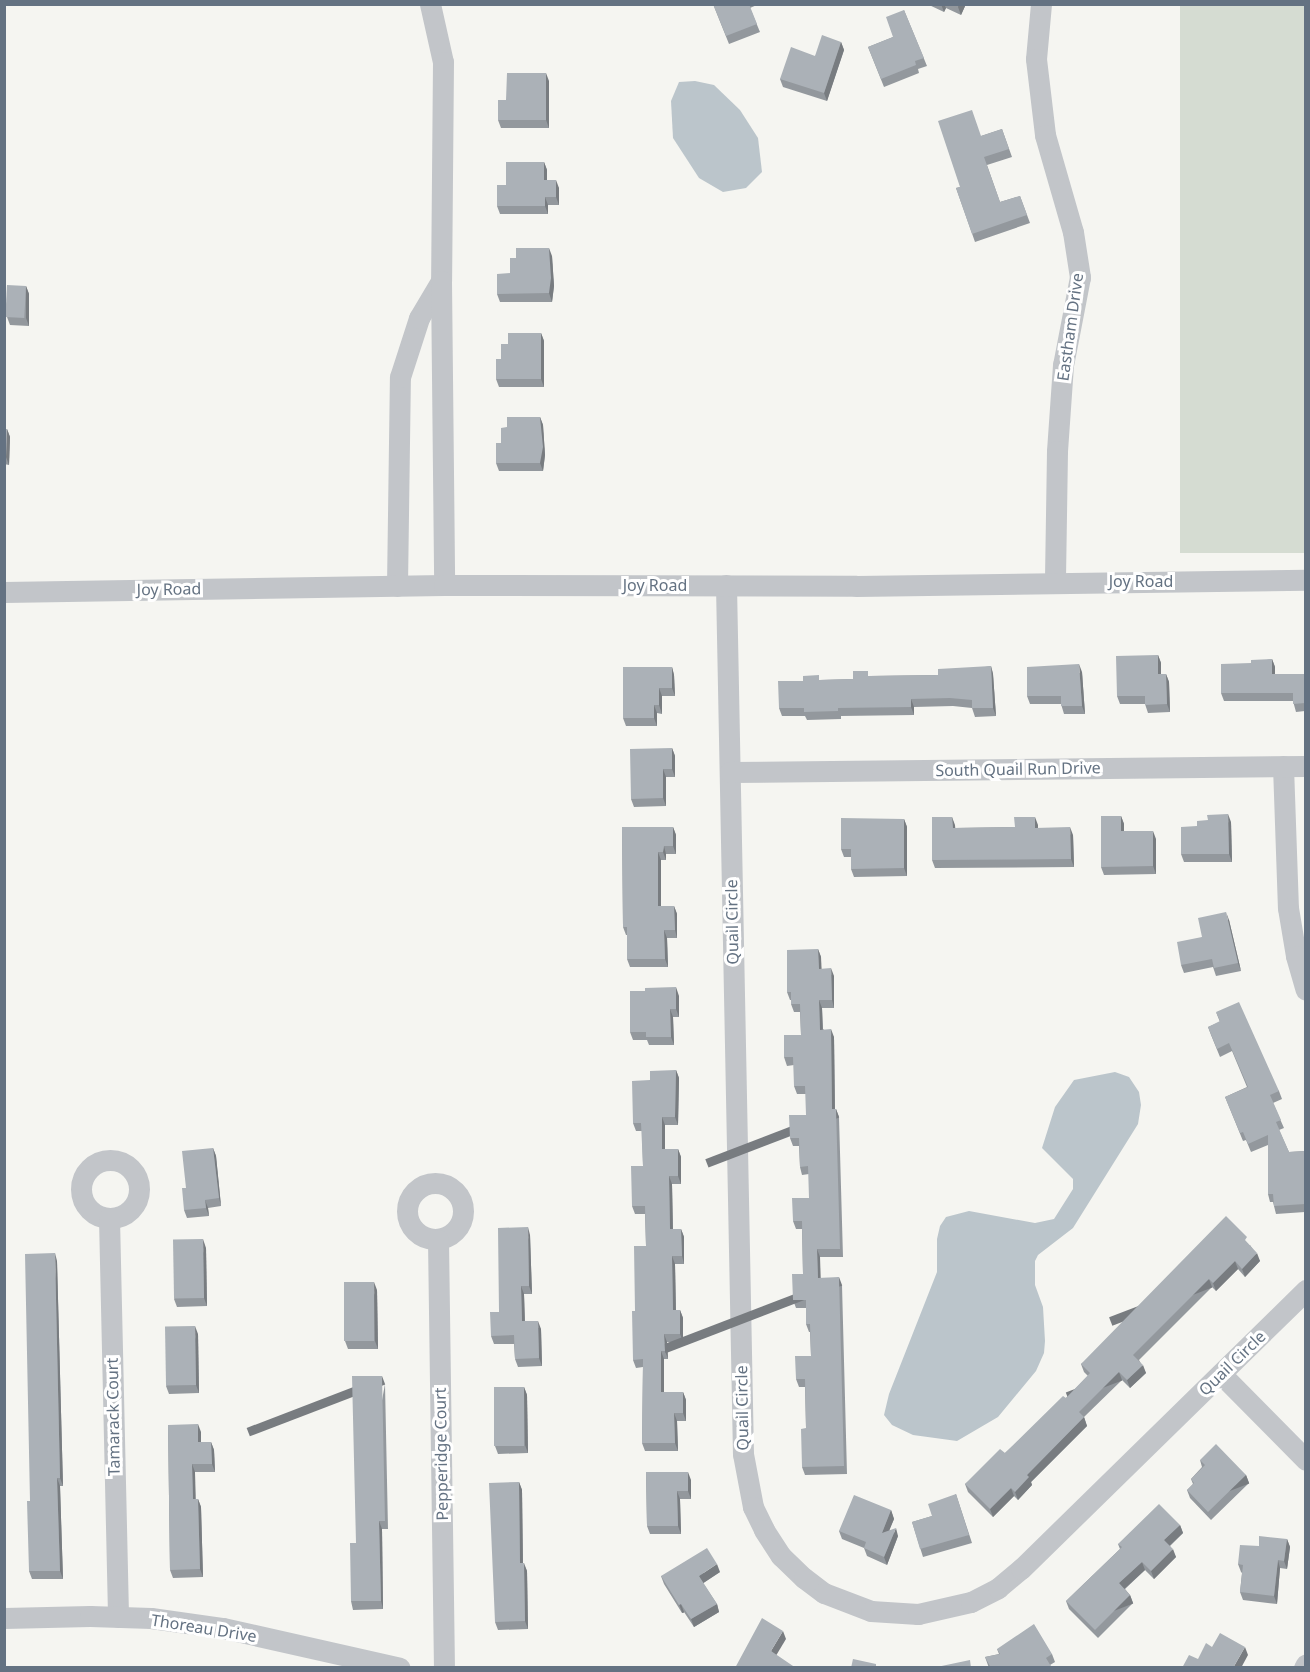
<!DOCTYPE html>
<style>
body{margin:0}
#map{position:relative;width:1310px;height:1672px;overflow:hidden;background:#f5f5f1;font-family:"Noto Sans",sans-serif}
div>[style]{position:absolute}
.green>*{inset:0;background:#d5dcd2;transform-origin:0 0}
.water>*{inset:0;background:#bbc5cb}
.minor>*{height:21px;margin:-10.5px;padding:0 10.5px;transform-origin:10.5px;border-radius:10.5px;background:#c2c5c9}
.minor>.ring{margin:-10.5px;padding:0;box-sizing:content-box;background:none;border:21px solid #c2c5c9;border-radius:50%}
.wall>*{inset:0;background:#93989d}
.shaded-wall>*{inset:0;background:#787c80;transform-origin:0 0}
.building>*{inset:0;background:#abb1b7;transform-origin:0 0}
span{translate:-50% -50%;white-space:nowrap;text-align:center;line-height:1.15;-webkit-text-stroke:6px #fff;paint-order:stroke}
.street-label{font-size:16px;color:#647282}
.frame{position:absolute;inset:0;border:6px solid #647282;pointer-events:none}
</style>
<div id="map">
<div class="green">
<div style="left:1180px;top:5px;width:125px;height:548px"></div>
</div>
<div class="water">
<div style="clip-path:polygon(695px 81px,714px 85px,740px 110px,758px 138px,762px 172px,746px 188px,723px 192px,699px 178px,673px 138px,671px 101px,679px 82px)"></div>
<div style="clip-path:polygon(1115px 1072px,1129px 1077px,1139px 1092px,1141px 1105px,1138px 1124px,1073px 1228px,1038px 1255px,1035px 1261px,1035px 1285px,1043px 1307px,1045px 1341px,1044px 1353px,1036px 1371px,998px 1417px,957px 1441px,913px 1435px,892px 1425px,884px 1415px,889px 1394px,937px 1272px,937px 1239px,940px 1226px,946px 1217px,969px 1211px,1035px 1223px,1054px 1219px,1073px 1189px,1073px 1179px,1042px 1148px,1055px 1107px,1074px 1080px)"></div>
</div>
<div class="minor">
<div style="left:430px;top:4px;width:59px;rotate:77.4deg"></div>
<div style="left:443px;top:62px;width:219px;rotate:90.5deg"></div>
<div style="left:1041px;top:4px;width:55px;rotate:95.2deg"></div>
<div style="left:1036px;top:59px;width:77px;rotate:83.2deg"></div>
<div style="left:1045px;top:135px;width:101px;rotate:73.9deg"></div>
<div style="left:1073px;top:232px;width:46px;rotate:81.2deg"></div>
<div style="left:1080px;top:277px;width:90px;rotate:100.9deg"></div>
<div style="left:1063px;top:365px;width:86px;rotate:94deg"></div>
<div style="left:1057px;top:451px;width:130px;rotate:90.9deg"></div>
<div style="left:726px;top:585px;width:869px;rotate:88.88deg"></div>
<div style="left:743px;top:1454px;width:54px;rotate:79.3deg"></div>
<div style="left:753px;top:1507px;width:25px;rotate:64deg"></div>
<div style="left:764px;top:1530px;width:31px;rotate:57deg"></div>
<div style="left:781px;top:1556px;width:32px;rotate:44deg"></div>
<div style="left:804px;top:1578px;width:25px;rotate:37deg"></div>
<div style="left:824px;top:1593px;width:50px;rotate:21deg"></div>
<div style="left:871px;top:1611px;width:47px;rotate:3.7deg"></div>
<div style="left:918px;top:1614px;width:54px;rotate:-12.8deg"></div>
<div style="left:971px;top:1602px;width:30px;rotate:-27deg"></div>
<div style="left:998px;top:1588px;width:30px;rotate:-40deg"></div>
<div style="left:1021px;top:1569px;width:399px;rotate:-44.4deg"></div>
<div style="left:397px;top:586px;width:209px;rotate:-89.2deg"></div>
<div style="left:400px;top:377px;width:62px;rotate:-72.1deg"></div>
<div style="left:419px;top:318px;width:43px;rotate:-59.3deg"></div>
<div style="left:441px;top:281px;width:304px;rotate:89.4deg"></div>
<div style="left:4px;top:592px;width:440px;rotate:-0.9deg"></div>
<div style="left:444px;top:585px;width:412px;rotate:0.1deg"></div>
<div style="left:856px;top:586px;width:450px;rotate:-0.8deg"></div>
<div style="left:1283px;top:766px;width:142px;rotate:88deg"></div>
<div style="left:1288px;top:908px;width:49px;rotate:80.5deg"></div>
<div style="left:1296px;top:956px;width:35px;rotate:74deg"></div>
<div style="left:730px;top:772px;width:576px;rotate:-0.6deg"></div>
<div class="ring" style="left:81px;top:1160px;width:37px;height:37px"></div>
<div class="ring" style="left:407px;top:1183px;width:35px;height:35px"></div>
<div style="left:109px;top:1218px;width:399px;rotate:88.7deg"></div>
<div style="left:438px;top:1240px;width:428px;rotate:89.2deg"></div>
<div style="left:1221px;top:1374px;width:121px;rotate:45.3deg"></div>
<div style="left:4px;top:1618px;width:86px;rotate:-1.3deg"></div>
<div style="left:90px;top:1616px;width:61px;rotate:1.9deg"></div>
<div style="left:151px;top:1618px;width:73px;rotate:7.9deg"></div>
<div style="left:223px;top:1628px;width:181px;rotate:12.7deg"></div>
<div style="left:1304px;top:1668px;width:4px;rotate:-63deg"></div>
</div>
<div class="wall">
<div style="clip-path:polygon(713px 4px,759px 4px,750px 8px,760px 32px,729px 44px)"></div>
<div style="clip-path:polygon(927px 4px,966px 4px,961px 15px,946px 8px,944px 12px)"></div>
<div style="clip-path:polygon(904px 10px,927px 66px,918px 69px,919px 73px,884px 87px,868px 47px,893px 37px)"></div>
<div style="clip-path:polygon(841px 42px,844px 50px,827px 101px,783px 87px,780px 79px,815px 56px)"></div>
<div style="clip-path:polygon(549px 81px,549px 128px,501px 128px,498px 120px,506px 100px)"></div>
<div style="clip-path:polygon(1002px 129px,1012px 157px,987px 165px,1000px 202px,1020px 196px,1030px 223px,975px 242px,956px 188px,960px 187px,981px 136px)"></div>
<div style="clip-path:polygon(544px 162px,547px 170px,547px 180px,559px 188px,559px 205px,548px 205px,548px 214px,500px 214px,497px 206px,506px 185px)"></div>
<div style="clip-path:polygon(552px 256px,554px 286px,552px 302px,500px 302px,497px 294px)"></div>
<div style="clip-path:polygon(26px 286px,29px 294px,29px 326px,10px 325px,7px 317px)"></div>
<div style="clip-path:polygon(541px 333px,544px 341px,544px 387px,499px 387px,496px 379px,501px 359px,508px 344px)"></div>
<div style="clip-path:polygon(540px 417px,543px 425px,545px 455px,543px 471px,499px 471px,496px 463px,501px 443px,507px 427px)"></div>
<div style="clip-path:polygon(4px 429px,7px 429px,10px 437px,9px 465px,4px 464px)"></div>
<div style="clip-path:polygon(1158px 655px,1161px 663px,1161px 674px,1166px 674px,1169px 682px,1170px 712px,1148px 713px,1145px 704px,1120px 704px,1117px 696px)"></div>
<div style="clip-path:polygon(1272px 659px,1275px 667px,1275px 674px,1305px 674px,1305px 711px,1296px 712px,1293px 701px,1224px 701px,1221px 693px,1251px 663px)"></div>
<div style="clip-path:polygon(991px 666px,993px 674px,996px 716px,975px 717px,972px 708px,953px 706px,914px 707px,914px 715px,841px 716px,841px 719px,807px 720px,805px 716px,782px 716px,779px 708px,820px 680px,853px 679px,870px 676px,938px 675px)"></div>
<div style="clip-path:polygon(672px 667px,674px 675px,675px 696px,662px 696px,662px 714px,657px 713px,657px 726px,626px 726px,623px 718px)"></div>
<div style="clip-path:polygon(1082px 672px,1085px 714px,1064px 714px,1061px 704px,1030px 704px,1027px 696px)"></div>
<div style="clip-path:polygon(672px 748px,675px 756px,675px 777px,666px 777px,666px 806px,634px 807px,631px 799px)"></div>
<div style="clip-path:polygon(1121px 816px,1124px 824px,1124px 831px,1156px 839px,1156px 874px,1104px 875px,1101px 867px)"></div>
<div style="clip-path:polygon(952px 817px,955px 828px,1015px 827px,1038px 825px,1038px 828px,1073px 835px,1074px 867px,935px 868px,932px 860px)"></div>
<div style="clip-path:polygon(904px 819px,907px 827px,907px 876px,854px 877px,851px 869px,851px 857px,844px 857px,841px 849px)"></div>
<div style="clip-path:polygon(1231px 822px,1232px 862px,1184px 862px,1181px 854px,1197px 826px)"></div>
<div style="clip-path:polygon(622px 827px,673px 827px,676px 835px,676px 854px,666px 854px,666px 860px,661px 860px,661px 906px,674px 906px,677px 914px,677px 938px,667px 938px,668px 967px,630px 967px,627px 959px,627px 935px,626px 935px,623px 927px)"></div>
<div style="clip-path:polygon(1229px 920px,1241px 971px,1216px 976px,1213px 967px,1184px 973px,1181px 965px,1202px 937px)"></div>
<div style="clip-path:polygon(818px 949px,821px 957px,821px 969px,834px 976px,834px 1008px,822px 1008px,823px 1029px,834px 1037px,835px 1109px,836px 1109px,839px 1117px,843px 1257px,820px 1257px,820px 1278px,842px 1285px,847px 1474px,805px 1475px,802px 1467px,806px 1428px,805px 1387px,799px 1387px,796px 1379px,811px 1356px,810px 1332px,809px 1332px,806px 1324px,806px 1308px,796px 1308px,793px 1300px,803px 1274px,802px 1229px,796px 1229px,793px 1221px,809px 1198px,809px 1174px,802px 1175px,800px 1167px,799px 1146px,793px 1146px,790px 1138px,806px 1115px,806px 1094px,797px 1094px,794px 1086px,794px 1065px,787px 1066px,784px 1057px,801px 1035px,800px 1012px,794px 1012px,791px 1004px,791px 1000px,790px 1000px,787px 992px)"></div>
<div style="clip-path:polygon(679px 996px,679px 1017px,673px 1017px,674px 1045px,649px 1045px,647px 1040px,633px 1040px,630px 1032px)"></div>
<div style="clip-path:polygon(1216px 1012px,1279px 1091px,1282px 1099px,1273px 1103px,1284px 1128px,1279px 1130px,1289px 1152px,1305px 1151px,1305px 1212px,1276px 1214px,1273px 1202px,1270px 1202px,1268px 1194px,1268px 1145px,1251px 1152px,1246px 1140px,1243px 1141px,1225px 1097px,1247px 1087px,1232px 1051px,1220px 1057px,1211px 1035px,1208px 1027px,1220px 1022px)"></div>
<div style="clip-path:polygon(676px 1070px,679px 1078px,678px 1125px,665px 1125px,665px 1149px,678px 1149px,681px 1157px,681px 1184px,672px 1184px,673px 1229px,681px 1229px,684px 1237px,684px 1264px,675px 1264px,676px 1310px,680px 1310px,683px 1318px,683px 1342px,667px 1342px,668px 1359px,664px 1359px,664px 1392px,683px 1392px,686px 1400px,686px 1421px,677px 1421px,678px 1451px,645px 1451px,642px 1443px,643px 1367px,636px 1368px,633px 1360px,635px 1311px,646px 1246px,645px 1214px,635px 1214px,632px 1206px,643px 1166px,642px 1131px,636px 1131px,633px 1123px,650px 1080px)"></div>
<div style="clip-path:polygon(213px 1148px,216px 1156px,221px 1206px,208px 1208px,209px 1216px,187px 1218px,184px 1210px,186px 1188px)"></div>
<div style="clip-path:polygon(530px 1235px,532px 1294px,524px 1294px,525px 1321px,541px 1329px,542px 1366px,518px 1367px,515px 1359px,514px 1344px,494px 1344px,491px 1336px,499px 1312px)"></div>
<div style="clip-path:polygon(1250px 1245px,1260px 1261px,1245px 1277px,1238px 1269px,1216px 1291px,1212px 1287px,1139px 1360px,1146px 1373px,1130px 1388px,1122px 1380px,1084px 1417px,1087px 1426px,1031px 1482px,1032px 1485px,1018px 1500px,1014px 1496px,993px 1517px,968px 1492px,965px 1484px,1005px 1453px,1066px 1398px,1088px 1376px,1084px 1372px,1081px 1364px)"></div>
<div style="clip-path:polygon(206px 1248px,207px 1306px,177px 1307px,174px 1299px)"></div>
<div style="clip-path:polygon(57px 1261px,63px 1486px,60px 1486px,63px 1579px,32px 1579px,29px 1571px,30px 1501px)"></div>
<div style="clip-path:polygon(377px 1290px,378px 1349px,348px 1349px,345px 1341px)"></div>
<div style="clip-path:polygon(198px 1334px,199px 1393px,169px 1394px,166px 1386px)"></div>
<div style="clip-path:polygon(385px 1384px,388px 1529px,382px 1529px,383px 1609px,353px 1610px,351px 1601px,356px 1543px)"></div>
<div style="clip-path:polygon(524px 1387px,527px 1395px,528px 1453px,498px 1454px,495px 1446px)"></div>
<div style="clip-path:polygon(168px 1425px,201px 1432px,201px 1442px,211px 1442px,214px 1450px,215px 1472px,195px 1472px,195px 1499px,198px 1499px,201px 1507px,203px 1577px,173px 1578px,170px 1570px)"></div>
<div style="clip-path:polygon(1200px 1460px,1246px 1475px,1249px 1483px,1211px 1520px,1190px 1498px,1187px 1490px,1193px 1484px,1191px 1479px,1202px 1467px)"></div>
<div style="clip-path:polygon(646px 1472px,691px 1480px,691px 1499px,680px 1499px,681px 1534px,650px 1534px,647px 1526px)"></div>
<div style="clip-path:polygon(519px 1482px,522px 1490px,523px 1563px,527px 1571px,528px 1629px,498px 1630px,495px 1622px)"></div>
<div style="clip-path:polygon(956px 1494px,972px 1543px,923px 1557px,912px 1522px,932px 1516px)"></div>
<div style="clip-path:polygon(891px 1510px,894px 1519px,889px 1530px,898px 1536px,887px 1565px,867px 1556px,864px 1548px,842px 1539px,839px 1531px)"></div>
<div style="clip-path:polygon(1180px 1525px,1183px 1533px,1170px 1546px,1176px 1557px,1154px 1579px,1145px 1570px,1125px 1589px,1130px 1595px,1133px 1603px,1098px 1638px,1069px 1609px,1066px 1601px,1120px 1549px,1118px 1544px)"></div>
<div style="clip-path:polygon(1287px 1539px,1290px 1547px,1287px 1569px,1280px 1568px,1277px 1604px,1243px 1600px,1240px 1592px,1242px 1573px,1241px 1572px,1238px 1564px,1259px 1546px)"></div>
<div style="clip-path:polygon(720px 1572px,703px 1583px,717px 1604px,719px 1612px,694px 1627px,684px 1612px,682px 1613px,664px 1584px,661px 1576px)"></div>
<div style="clip-path:polygon(997px 1649px,1052px 1654px,1055px 1662px,1050px 1665px,1052px 1668px,989px 1668px,985px 1657px,999px 1654px)"></div>
</div>
<div class="shaded-wall">
<div style="clip-path:polygon(941px 4px,944px 4px,946px 8px,944px 12px)"></div>
<div style="clip-path:polygon(959px 4px,966px 4px,961px 15px,958px 7px)"></div>
<div style="clip-path:polygon(841px 42px,844px 50px,827px 101px,824px 93px)"></div>
<div style="clip-path:polygon(546px 73px,549px 81px,549px 128px,546px 120px)"></div>
<div style="clip-path:polygon(544px 162px,547px 170px,547px 188px,544px 180px)"></div>
<div style="clip-path:polygon(556px 180px,559px 188px,559px 205px,556px 197px)"></div>
<div style="clip-path:polygon(545px 197px,548px 205px,548px 214px,545px 206px)"></div>
<div style="clip-path:polygon(549px 248px,552px 256px,554px 286px,552px 302px,549px 293px)"></div>
<div style="clip-path:polygon(26px 286px,29px 294px,29px 326px,26px 318px)"></div>
<div style="clip-path:polygon(541px 333px,544px 341px,544px 387px,541px 379px)"></div>
<div style="clip-path:polygon(540px 417px,543px 425px,545px 455px,543px 471px,540px 463px)"></div>
<div style="clip-path:polygon(7px 429px,10px 437px,9px 465px,6px 457px)"></div>
<div style="clip-path:polygon(1158px 655px,1161px 663px,1161px 682px,1158px 674px)"></div>
<div style="clip-path:polygon(1272px 659px,1275px 667px,1275px 682px,1272px 674px)"></div>
<div style="clip-path:polygon(1079px 664px,1082px 672px,1085px 714px,1082px 706px)"></div>
<div style="clip-path:polygon(991px 666px,993px 674px,996px 716px,993px 708px)"></div>
<div style="clip-path:polygon(672px 667px,674px 675px,675px 696px,672px 688px)"></div>
<div style="clip-path:polygon(1166px 674px,1169px 682px,1170px 712px,1167px 704px)"></div>
<div style="clip-path:polygon(659px 688px,662px 696px,662px 714px,659px 705px)"></div>
<div style="clip-path:polygon(911px 699px,914px 707px,914px 715px,911px 707px)"></div>
<div style="clip-path:polygon(654px 705px,657px 713px,657px 726px,654px 718px)"></div>
<div style="clip-path:polygon(672px 748px,675px 756px,675px 777px,672px 769px)"></div>
<div style="clip-path:polygon(663px 769px,666px 777px,666px 806px,663px 798px)"></div>
<div style="clip-path:polygon(1228px 814px,1231px 822px,1232px 862px,1229px 854px)"></div>
<div style="clip-path:polygon(1121px 816px,1124px 824px,1124px 839px,1121px 831px)"></div>
<div style="clip-path:polygon(952px 817px,955px 825px,956px 836px,953px 828px)"></div>
<div style="clip-path:polygon(1035px 817px,1038px 825px,1038px 836px,1035px 828px)"></div>
<div style="clip-path:polygon(904px 819px,907px 827px,907px 876px,904px 868px)"></div>
<div style="clip-path:polygon(673px 827px,676px 835px,676px 854px,673px 846px)"></div>
<div style="clip-path:polygon(1070px 827px,1073px 835px,1074px 867px,1071px 859px)"></div>
<div style="clip-path:polygon(1153px 831px,1156px 839px,1156px 874px,1153px 866px)"></div>
<div style="clip-path:polygon(664px 846px,666px 854px,666px 860px,663px 852px)"></div>
<div style="clip-path:polygon(658px 852px,661px 860px,661px 914px,658px 906px)"></div>
<div style="clip-path:polygon(674px 906px,677px 914px,677px 938px,675px 930px)"></div>
<div style="clip-path:polygon(1226px 912px,1229px 920px,1241px 971px,1238px 963px)"></div>
<div style="clip-path:polygon(664px 930px,667px 938px,668px 967px,665px 959px)"></div>
<div style="clip-path:polygon(818px 949px,821px 957px,822px 977px,819px 969px)"></div>
<div style="clip-path:polygon(831px 968px,834px 976px,834px 1008px,832px 1000px)"></div>
<div style="clip-path:polygon(676px 987px,679px 996px,679px 1017px,676px 1009px)"></div>
<div style="clip-path:polygon(819px 1000px,822px 1008px,823px 1038px,820px 1030px)"></div>
<div style="clip-path:polygon(670px 1009px,673px 1017px,674px 1045px,671px 1037px)"></div>
<div style="clip-path:polygon(831px 1029px,834px 1037px,835px 1117px,832px 1109px)"></div>
<div style="clip-path:polygon(676px 1070px,679px 1078px,678px 1125px,675px 1117px)"></div>
<div style="left:836px;top:1109px;width:9px;height:140px;rotate:69deg"></div>
<div style="clip-path:polygon(662px 1117px,665px 1125px,665px 1157px,662px 1149px)"></div>
<div style="clip-path:polygon(213px 1148px,216px 1156px,221px 1206px,219px 1198px)"></div>
<div style="clip-path:polygon(678px 1149px,681px 1157px,681px 1184px,678px 1176px)"></div>
<div style="clip-path:polygon(669px 1176px,672px 1184px,673px 1237px,670px 1229px)"></div>
<div style="clip-path:polygon(205px 1200px,208px 1208px,209px 1216px,206px 1208px)"></div>
<div style="clip-path:polygon(528px 1227px,530px 1235px,532px 1294px,529px 1286px)"></div>
<div style="clip-path:polygon(681px 1229px,684px 1237px,684px 1264px,682px 1256px)"></div>
<div style="clip-path:polygon(203px 1239px,206px 1248px,207px 1306px,204px 1298px)"></div>
<div style="clip-path:polygon(817px 1249px,820px 1257px,821px 1286px,818px 1278px)"></div>
<div style="clip-path:polygon(55px 1253px,57px 1261px,63px 1486px,60px 1478px)"></div>
<div style="clip-path:polygon(1257px 1253px,1260px 1261px,1245px 1277px,1242px 1269px)"></div>
<div style="clip-path:polygon(672px 1256px,675px 1264px,676px 1318px,673px 1310px)"></div>
<div style="clip-path:polygon(1235px 1261px,1238px 1269px,1216px 1291px,1213px 1283px)"></div>
<div style="left:839px;top:1277px;width:9px;height:189px;rotate:69deg"></div>
<div style="left:1209px;top:1279px;width:9px;height:107px;rotate:69deg"></div>
<div style="clip-path:polygon(374px 1282px,377px 1290px,378px 1349px,375px 1341px)"></div>
<div style="clip-path:polygon(521px 1286px,524px 1294px,525px 1329px,522px 1321px)"></div>
<div style="clip-path:polygon(680px 1310px,683px 1318px,683px 1342px,680px 1334px)"></div>
<div style="clip-path:polygon(538px 1321px,541px 1329px,542px 1366px,539px 1358px)"></div>
<div style="clip-path:polygon(195px 1326px,198px 1334px,199px 1393px,196px 1385px)"></div>
<div style="clip-path:polygon(664px 1334px,667px 1342px,668px 1359px,665px 1351px)"></div>
<div style="clip-path:polygon(661px 1351px,664px 1359px,664px 1400px,661px 1392px)"></div>
<div style="clip-path:polygon(1143px 1365px,1146px 1373px,1130px 1388px,1127px 1380px)"></div>
<div style="left:1119px;top:1372px;width:9px;height:57px;rotate:69deg"></div>
<div style="left:382px;top:1376px;width:9px;height:145px;rotate:69deg"></div>
<div style="clip-path:polygon(524px 1387px,527px 1395px,528px 1453px,525px 1445px)"></div>
<div style="clip-path:polygon(683px 1392px,686px 1400px,686px 1421px,683px 1413px)"></div>
<div style="clip-path:polygon(674px 1413px,677px 1421px,678px 1451px,675px 1443px)"></div>
<div style="clip-path:polygon(1084px 1417px,1087px 1426px,1031px 1482px,1032px 1485px,1018px 1500px,1015px 1492px,1027px 1475px)"></div>
<div style="clip-path:polygon(198px 1424px,201px 1432px,201px 1450px,198px 1442px)"></div>
<div style="clip-path:polygon(211px 1442px,214px 1450px,215px 1472px,212px 1464px)"></div>
<div style="clip-path:polygon(192px 1464px,195px 1472px,196px 1507px,193px 1499px)"></div>
<div style="clip-path:polygon(688px 1472px,691px 1480px,691px 1499px,688px 1491px)"></div>
<div style="left:1246px;top:1475px;width:9px;height:53px;rotate:69deg"></div>
<div style="clip-path:polygon(57px 1478px,60px 1486px,63px 1579px,60px 1571px)"></div>
<div style="clip-path:polygon(519px 1482px,522px 1490px,523px 1571px,520px 1563px)"></div>
<div style="clip-path:polygon(1011px 1488px,1014px 1496px,993px 1517px,990px 1509px)"></div>
<div style="clip-path:polygon(677px 1491px,680px 1499px,681px 1534px,678px 1526px)"></div>
<div style="clip-path:polygon(198px 1499px,201px 1507px,203px 1577px,200px 1569px)"></div>
<div style="clip-path:polygon(891px 1510px,894px 1519px,885px 1541px,882px 1533px)"></div>
<div style="clip-path:polygon(379px 1521px,382px 1529px,383px 1609px,381px 1601px)"></div>
<div style="clip-path:polygon(1180px 1525px,1183px 1533px,1167px 1548px,1164px 1540px)"></div>
<div style="clip-path:polygon(896px 1528px,898px 1536px,887px 1565px,884px 1557px)"></div>
<div style="clip-path:polygon(1287px 1539px,1290px 1547px,1287px 1569px,1284px 1561px)"></div>
<div style="clip-path:polygon(1173px 1549px,1176px 1557px,1154px 1579px,1151px 1571px)"></div>
<div style="clip-path:polygon(1278px 1560px,1280px 1568px,1277px 1604px,1274px 1596px)"></div>
<div style="clip-path:polygon(1142px 1562px,1145px 1570px,1122px 1591px,1119px 1583px)"></div>
<div style="clip-path:polygon(524px 1563px,527px 1571px,528px 1629px,525px 1621px)"></div>
<div style="clip-path:polygon(717px 1564px,720px 1572px,702px 1584px,699px 1576px)"></div>
<div style="left:1130px;top:1595px;width:9px;height:49px;rotate:69deg"></div>
<div style="left:681px;top:1604px;width:9px;height:2px;rotate:69deg"></div>
<div style="clip-path:polygon(717px 1604px,719px 1612px,694px 1627px,691px 1619px)"></div>
<div style="clip-path:polygon(783px 1631px,786px 1639px,774px 1659px,771px 1651px)"></div>
<div style="clip-path:polygon(1245px 1647px,1248px 1655px,1241px 1668px,1233px 1668px)"></div>
</div>
<div class="building">
<div style="clip-path:polygon(713px 4px,749px 4px,757px 24px,726px 36px)"></div>
<div style="clip-path:polygon(904px 10px,924px 58px,915px 61px,916px 65px,881px 79px,868px 47px,893px 37px,886px 17px)"></div>
<div style="clip-path:polygon(822px 35px,841px 42px,824px 93px,780px 79px,791px 47px,815px 56px)"></div>
<div style="clip-path:polygon(507px 73px,546px 73px,546px 120px,498px 120px,498px 100px,506px 100px)"></div>
<div style="clip-path:polygon(972px 110px,981px 136px,1002px 129px,1009px 149px,984px 157px,1000px 202px,1020px 196px,1027px 215px,972px 234px,956px 188px,960px 187px,938px 121px)"></div>
<div style="clip-path:polygon(506px 162px,544px 162px,544px 180px,556px 180px,556px 197px,545px 197px,545px 206px,497px 206px,497px 185px,506px 185px)"></div>
<div style="clip-path:polygon(516px 248px,549px 248px,551px 278px,549px 293px,497px 294px,497px 274px,510px 273px,510px 258px,516px 258px)"></div>
<div style="left:7px;top:285px;width:19px;height:32px;rotate:3deg"></div>
<div style="clip-path:polygon(508px 333px,541px 333px,541px 379px,496px 379px,496px 359px,501px 359px,501px 344px,508px 344px)"></div>
<div style="clip-path:polygon(507px 417px,540px 417px,543px 447px,540px 463px,496px 463px,496px 443px,501px 443px,501px 428px,507px 427px)"></div>
<div style="clip-path:polygon(4px 429px,7px 429px,6px 457px,4px 456px)"></div>
<div style="clip-path:polygon(1158px 655px,1158px 674px,1166px 674px,1167px 704px,1145px 705px,1145px 696px,1117px 696px,1116px 656px)"></div>
<div style="clip-path:polygon(1272px 659px,1272px 674px,1305px 674px,1305px 703px,1293px 704px,1293px 693px,1221px 693px,1221px 664px,1251px 663px,1251px 660px)"></div>
<div style="clip-path:polygon(1079px 664px,1082px 706px,1061px 706px,1061px 696px,1027px 696px,1027px 667px)"></div>
<div style="clip-path:polygon(991px 666px,993px 708px,972px 708px,972px 700px,950px 698px,911px 699px,911px 707px,838px 708px,838px 711px,804px 712px,804px 708px,779px 708px,778px 681px,803px 681px,803px 676px,819px 675px,819px 680px,853px 679px,853px 671px,868px 671px,868px 676px,938px 675px,938px 669px)"></div>
<div style="clip-path:polygon(623px 667px,672px 667px,672px 688px,659px 688px,659px 705px,654px 705px,654px 718px,623px 718px)"></div>
<div style="clip-path:polygon(672px 748px,672px 769px,663px 769px,663px 798px,631px 799px,630px 749px)"></div>
<div style="clip-path:polygon(1228px 814px,1229px 854px,1181px 854px,1181px 827px,1197px 826px,1197px 821px,1208px 820px,1207px 815px)"></div>
<div style="clip-path:polygon(1101px 816px,1121px 816px,1121px 831px,1153px 831px,1153px 866px,1101px 867px)"></div>
<div style="clip-path:polygon(932px 817px,952px 817px,953px 828px,1015px 827px,1014px 817px,1035px 817px,1035px 828px,1070px 827px,1071px 859px,932px 860px)"></div>
<div style="clip-path:polygon(841px 818px,904px 819px,904px 868px,851px 869px,851px 849px,841px 849px)"></div>
<div style="clip-path:polygon(622px 827px,673px 827px,673px 846px,664px 846px,663px 852px,658px 852px,658px 906px,674px 906px,675px 930px,664px 930px,665px 959px,627px 959px,627px 927px,623px 927px)"></div>
<div style="clip-path:polygon(1226px 912px,1238px 963px,1214px 968px,1212px 959px,1181px 965px,1177px 942px,1202px 937px,1198px 918px)"></div>
<div style="clip-path:polygon(818px 949px,819px 969px,831px 968px,832px 1000px,819px 1000px,820px 1030px,831px 1029px,832px 1109px,836px 1109px,840px 1249px,817px 1249px,818px 1278px,839px 1277px,844px 1466px,802px 1467px,801px 1429px,806px 1428px,805px 1379px,796px 1379px,795px 1356px,811px 1356px,810px 1324px,806px 1324px,806px 1300px,793px 1300px,792px 1274px,803px 1274px,802px 1221px,793px 1221px,792px 1198px,809px 1198px,808px 1166px,800px 1167px,799px 1138px,790px 1138px,789px 1115px,806px 1115px,805px 1086px,794px 1086px,793px 1057px,784px 1057px,784px 1035px,801px 1035px,800px 1004px,791px 1004px,791px 992px,787px 992px,787px 950px)"></div>
<div style="clip-path:polygon(676px 987px,676px 1009px,670px 1009px,671px 1037px,646px 1037px,646px 1032px,630px 1032px,630px 991px,645px 991px,645px 988px)"></div>
<div style="clip-path:polygon(1239px 1002px,1279px 1091px,1270px 1095px,1281px 1120px,1276px 1122px,1289px 1152px,1305px 1151px,1305px 1204px,1274px 1206px,1273px 1194px,1268px 1194px,1268px 1135px,1248px 1144px,1243px 1132px,1240px 1133px,1225px 1097px,1248px 1087px,1229px 1043px,1217px 1049px,1208px 1027px,1220px 1021px,1216px 1012px)"></div>
<div style="clip-path:polygon(676px 1070px,675px 1117px,662px 1117px,662px 1149px,678px 1149px,678px 1176px,669px 1176px,670px 1229px,681px 1229px,682px 1256px,672px 1256px,673px 1310px,680px 1310px,680px 1334px,664px 1334px,665px 1351px,661px 1351px,661px 1392px,683px 1392px,683px 1413px,674px 1413px,675px 1443px,642px 1443px,643px 1359px,633px 1360px,632px 1311px,635px 1311px,634px 1246px,646px 1246px,645px 1206px,632px 1206px,631px 1166px,643px 1166px,641px 1123px,633px 1123px,632px 1081px,650px 1080px,650px 1071px)"></div>
<div style="clip-path:polygon(213px 1148px,219px 1198px,205px 1200px,206px 1208px,184px 1210px,182px 1188px,186px 1188px,182px 1151px)"></div>
<div style="clip-path:polygon(1226px 1216px,1247px 1237px,1245px 1240px,1257px 1253px,1242px 1269px,1235px 1261px,1213px 1283px,1209px 1279px,1133px 1355px,1143px 1365px,1127px 1380px,1119px 1372px,1079px 1412px,1084px 1417px,1027px 1475px,1029px 1477px,1015px 1492px,1011px 1488px,990px 1509px,965px 1484px,1000px 1449px,1005px 1453px,1063px 1396px,1066px 1398px,1090px 1373px,1081px 1364px)"></div>
<div style="clip-path:polygon(528px 1227px,529px 1286px,521px 1286px,522px 1321px,538px 1321px,539px 1358px,515px 1359px,514px 1335px,491px 1336px,490px 1312px,499px 1312px,498px 1228px)"></div>
<div style="left:203px;top:1239px;width:59px;height:30px;rotate:89deg"></div>
<div style="clip-path:polygon(55px 1253px,60px 1478px,57px 1478px,60px 1571px,29px 1571px,27px 1501px,30px 1501px,25px 1254px)"></div>
<div style="left:344px;top:1282px;width:30px;height:59px"></div>
<div style="left:195px;top:1326px;width:59px;height:30px;rotate:89deg"></div>
<div style="clip-path:polygon(352px 1376px,382px 1376px,385px 1521px,379px 1521px,381px 1601px,351px 1601px,350px 1543px,356px 1543px)"></div>
<div style="left:494px;top:1387px;width:30px;height:59px"></div>
<div style="clip-path:polygon(198px 1424px,198px 1442px,211px 1442px,212px 1464px,192px 1464px,193px 1499px,198px 1499px,200px 1569px,170px 1570px,168px 1425px)"></div>
<div style="clip-path:polygon(1216px 1444px,1246px 1475px,1208px 1512px,1187px 1490px,1194px 1483px,1191px 1479px,1205px 1465px,1200px 1460px)"></div>
<div style="clip-path:polygon(646px 1472px,688px 1472px,688px 1491px,677px 1491px,678px 1526px,647px 1526px)"></div>
<div style="clip-path:polygon(519px 1482px,520px 1563px,524px 1563px,525px 1621px,495px 1622px,489px 1483px)"></div>
<div style="clip-path:polygon(956px 1494px,969px 1535px,920px 1549px,912px 1522px,932px 1516px,928px 1504px)"></div>
<div style="clip-path:polygon(854px 1495px,891px 1510px,882px 1533px,896px 1528px,884px 1557px,864px 1548px,866px 1542px,839px 1531px)"></div>
<div style="clip-path:polygon(1159px 1504px,1180px 1525px,1164px 1540px,1173px 1549px,1151px 1571px,1142px 1562px,1119px 1583px,1130px 1595px,1095px 1630px,1066px 1601px,1122px 1547px,1118px 1544px)"></div>
<div style="clip-path:polygon(1259px 1536px,1287px 1539px,1284px 1561px,1278px 1560px,1274px 1596px,1240px 1592px,1243px 1565px,1238px 1564px,1240px 1545px,1259px 1546px)"></div>
<div style="clip-path:polygon(707px 1548px,717px 1564px,699px 1576px,717px 1604px,691px 1619px,681px 1604px,679px 1605px,661px 1576px)"></div>
<div style="clip-path:polygon(762px 1618px,783px 1631px,771px 1651px,796px 1668px,735px 1668px)"></div>
<div style="clip-path:polygon(1034px 1624px,1052px 1654px,1046px 1658px,1052px 1668px,991px 1668px,985px 1657px,1000px 1654px,997px 1649px)"></div>
<div style="clip-path:polygon(1220px 1633px,1245px 1647px,1233px 1668px,1182px 1668px,1189px 1655px,1198px 1659px,1206px 1643px,1212px 1647px)"></div>
<div style="clip-path:polygon(853px 1659px,876px 1664px,876px 1668px,851px 1668px)"></div>
<div style="clip-path:polygon(970px 1660px,971px 1668px,932px 1668px)"></div>
</div>
<div class="street-label">
<span style="left:1070px;top:327px;rotate:-82deg">Eastham Drive</span>
<span style="left:1141px;top:581px">Joy Road</span>
<span style="left:655px;top:585px">Joy Road</span>
<span style="left:169px;top:589px;rotate:-1deg">Joy Road</span>
<span style="left:1018px;top:769px;rotate:-1deg">South Quail Run Drive</span>
<span style="left:732px;top:922px;rotate:-91deg">Quail Circle</span>
<span style="left:1232px;top:1363px;rotate:-44deg">Quail Circle</span>
<span style="left:742px;top:1408px;rotate:-91deg">Quail Circle</span>
<span style="left:113px;top:1417px;rotate:-91deg">Tamarack Court</span>
<span style="left:441px;top:1454px;rotate:-91deg">Pepperidge Court</span>
<span style="left:204px;top:1628px;rotate:9deg">Thoreau Drive</span>
</div>
<div class="frame"></div>
</div>
